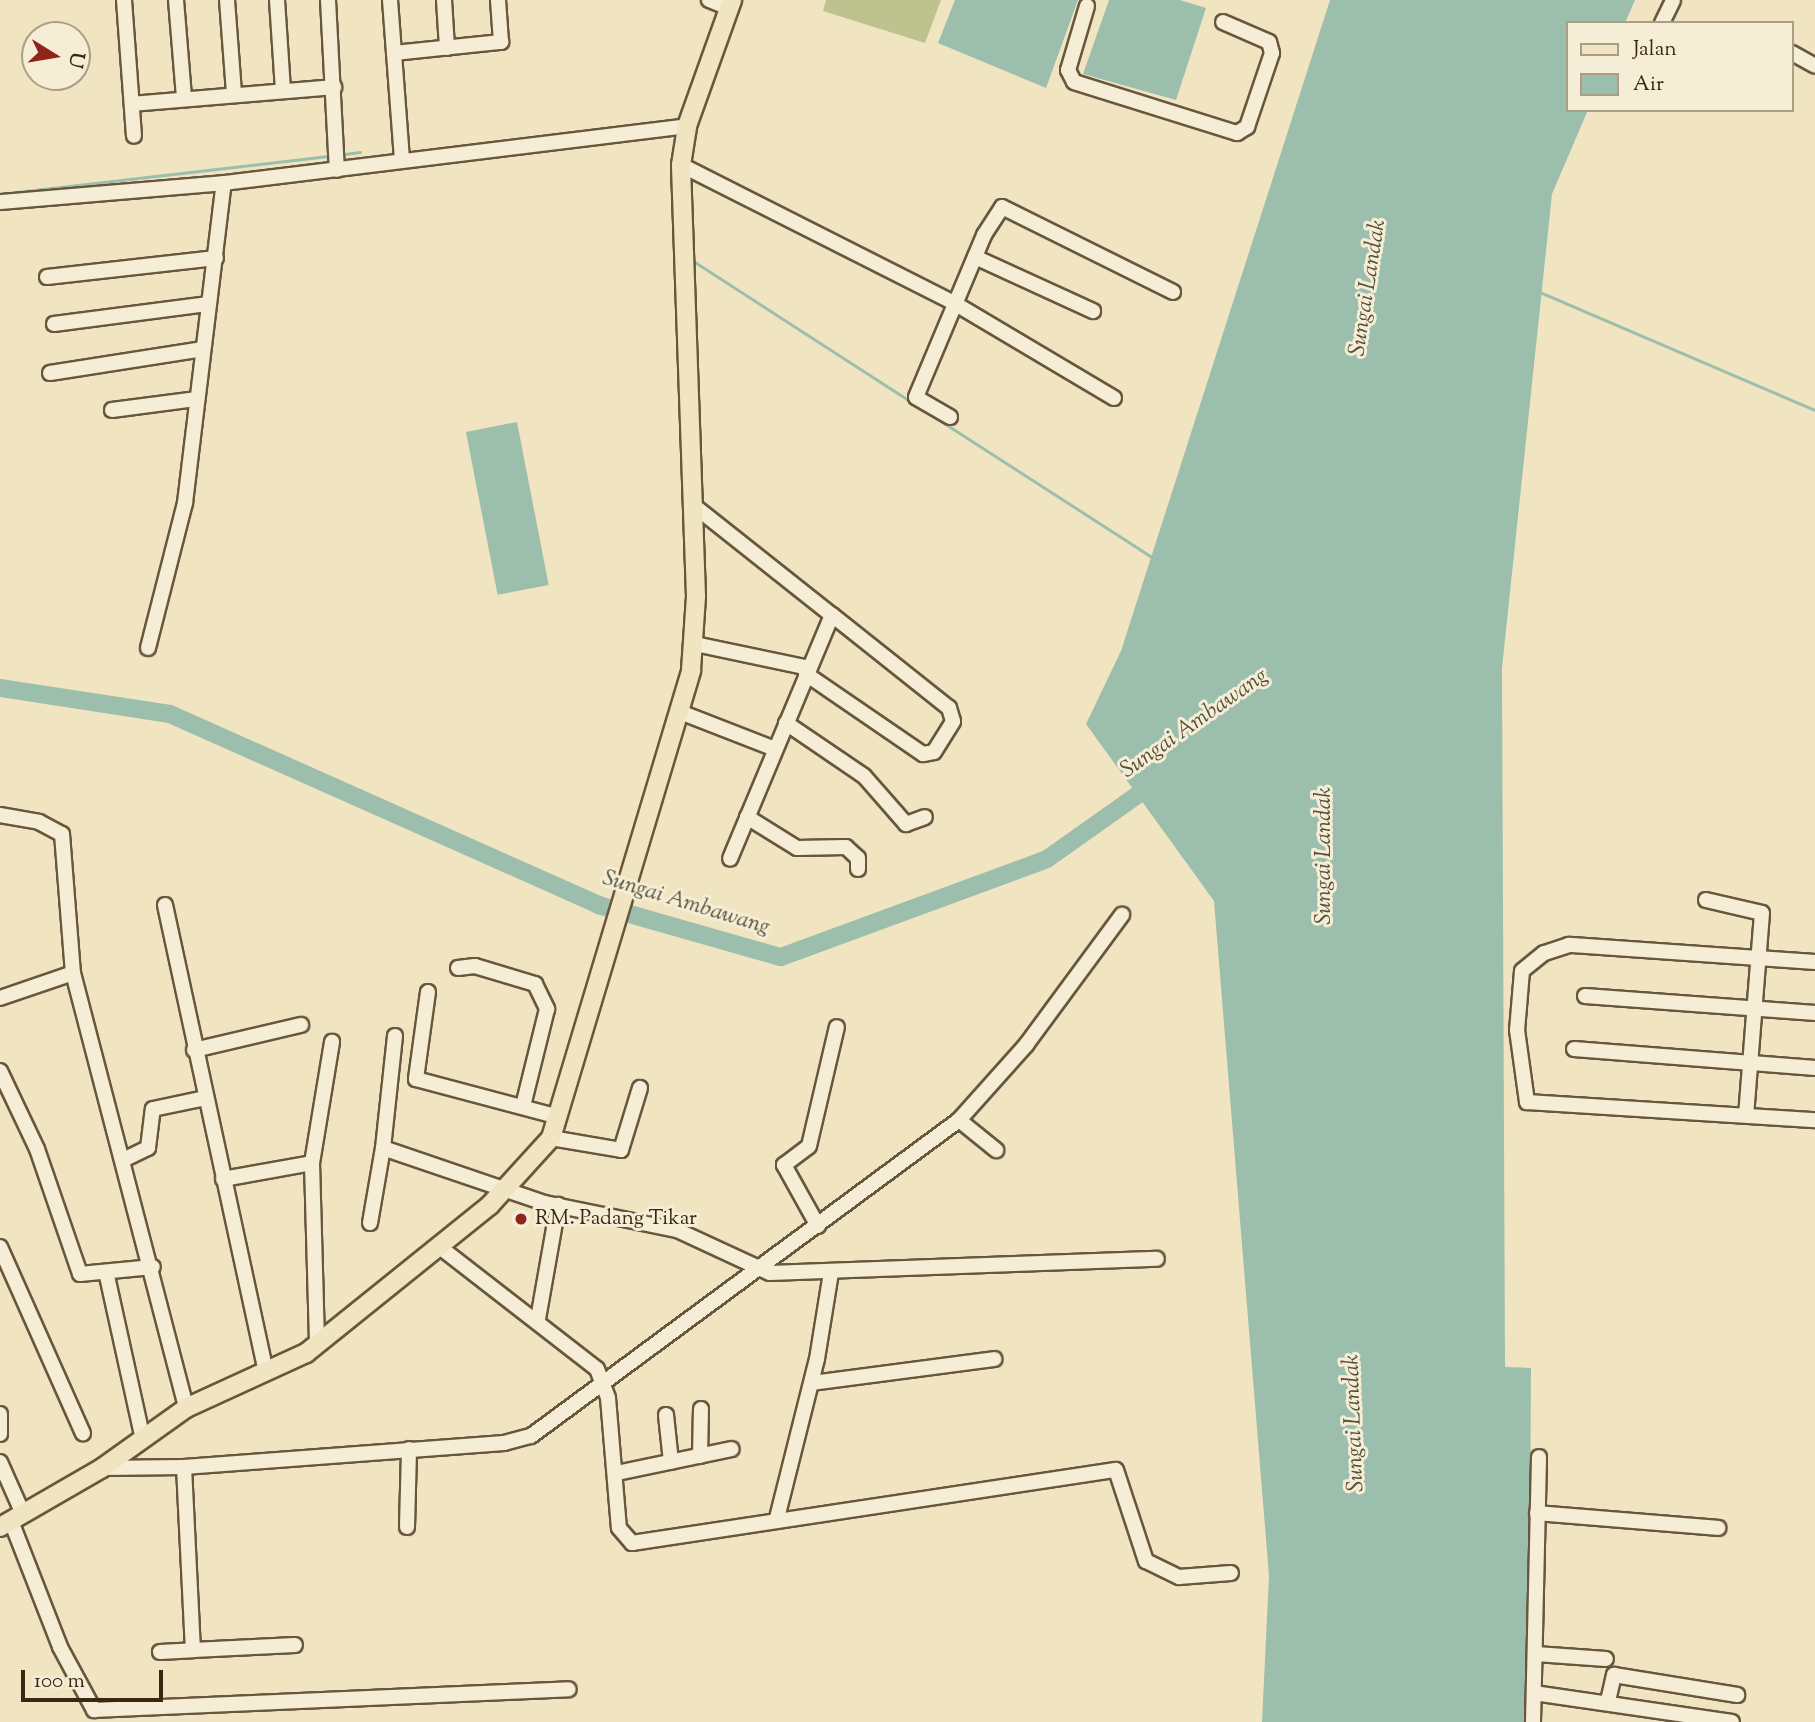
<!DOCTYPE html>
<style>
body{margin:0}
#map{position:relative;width:1815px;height:1722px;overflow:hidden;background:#f1e4c0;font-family:"Sorts Mill Goudy",serif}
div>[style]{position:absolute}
.green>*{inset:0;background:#bec28f}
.water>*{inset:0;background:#9cbfad;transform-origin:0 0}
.stream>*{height:2.5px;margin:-1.25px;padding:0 1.25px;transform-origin:1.25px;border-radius:1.25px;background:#9cbfad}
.river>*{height:18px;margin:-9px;padding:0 9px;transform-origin:9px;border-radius:9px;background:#9cbfad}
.roads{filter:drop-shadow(2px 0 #68563d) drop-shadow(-2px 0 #68563d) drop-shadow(0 2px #68563d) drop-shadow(0 -2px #68563d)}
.minor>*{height:14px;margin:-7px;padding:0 7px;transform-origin:7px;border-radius:7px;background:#f6edd6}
.major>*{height:18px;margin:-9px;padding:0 9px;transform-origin:9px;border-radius:9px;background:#f1e4c0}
.dots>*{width:19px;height:19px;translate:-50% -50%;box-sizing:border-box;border:4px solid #f6edd6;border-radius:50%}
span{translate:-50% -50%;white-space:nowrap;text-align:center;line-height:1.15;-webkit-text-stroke:6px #f6edd6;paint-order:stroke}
.poi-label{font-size:21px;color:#3a2711}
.left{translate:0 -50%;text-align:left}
.water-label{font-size:23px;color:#524d38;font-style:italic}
.legend{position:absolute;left:1566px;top:21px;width:228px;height:91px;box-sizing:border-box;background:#f6edd6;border:2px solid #ab9e87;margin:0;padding:9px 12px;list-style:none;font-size:21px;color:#3a2711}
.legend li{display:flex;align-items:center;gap:14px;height:35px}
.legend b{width:35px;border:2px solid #ab9e87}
.north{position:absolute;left:21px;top:21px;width:70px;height:70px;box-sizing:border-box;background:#f6edd6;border:2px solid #ab9e87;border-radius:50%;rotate:101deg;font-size:19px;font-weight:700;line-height:28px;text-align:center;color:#3a2711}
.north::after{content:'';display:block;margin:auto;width:24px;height:32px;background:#8f2418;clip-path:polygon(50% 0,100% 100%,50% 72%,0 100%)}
.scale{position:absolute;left:21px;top:1670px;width:142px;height:32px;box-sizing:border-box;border:4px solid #3a2711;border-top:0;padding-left:9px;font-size:21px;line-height:24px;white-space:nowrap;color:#3a2711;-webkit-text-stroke:5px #f6edd6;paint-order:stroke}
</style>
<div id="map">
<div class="green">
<div style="clip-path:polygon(826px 0,941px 0,925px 43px,823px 11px)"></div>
</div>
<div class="water">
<div style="clip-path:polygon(955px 0,1078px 0,1046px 88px,938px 43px)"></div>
<div style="clip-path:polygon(1109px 0,1180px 0,1206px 8px,1176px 100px,1083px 74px)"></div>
<div style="clip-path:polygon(1330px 0,1635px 0,1625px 23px,1568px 23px,1568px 110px,1588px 110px,1552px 194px,1502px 668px,1505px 1367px,1531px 1368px,1529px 1722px,1262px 1722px,1269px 1576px,1214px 901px,1086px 724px,1121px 651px)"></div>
<div style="left:517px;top:422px;width:166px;height:52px;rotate:79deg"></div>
</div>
<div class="stream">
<div style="left:344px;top:154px;width:16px;rotate:-7deg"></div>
<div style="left:0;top:194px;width:330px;rotate:-6.6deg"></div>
<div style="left:692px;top:260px;width:263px;rotate:32.9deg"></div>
<div style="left:1542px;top:293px;width:297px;rotate:23.2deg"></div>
<div style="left:924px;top:410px;width:274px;rotate:32.8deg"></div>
</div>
<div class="river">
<div style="left:0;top:688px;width:172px;rotate:8.7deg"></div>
<div style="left:170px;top:714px;width:469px;rotate:24deg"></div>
<div style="left:598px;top:905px;width:190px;rotate:15.9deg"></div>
<div style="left:781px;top:957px;width:283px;rotate:-20.2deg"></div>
<div style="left:1047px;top:859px;width:135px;rotate:-35.3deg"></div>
</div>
<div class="roads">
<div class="minor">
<div style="left:124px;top:0;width:136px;rotate:85.8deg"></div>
<div style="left:176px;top:0;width:98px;rotate:85.3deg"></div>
<div style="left:227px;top:0;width:94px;rotate:85.7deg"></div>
<div style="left:277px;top:0;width:91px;rotate:86.2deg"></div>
<div style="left:328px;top:0;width:170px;rotate:87deg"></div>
<div style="left:390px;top:0;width:161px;rotate:85.7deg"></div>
<div style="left:444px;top:0;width:48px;rotate:86.4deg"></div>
<div style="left:709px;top:0;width:22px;rotate:22deg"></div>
<div style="left:1087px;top:6px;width:67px;rotate:106.5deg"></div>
<div style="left:1068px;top:70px;width:13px;rotate:63deg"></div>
<div style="left:1074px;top:82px;width:171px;rotate:17.4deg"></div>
<div style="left:1237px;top:133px;width:12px;rotate:-31deg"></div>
<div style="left:1247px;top:127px;width:78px;rotate:-71.3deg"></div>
<div style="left:1272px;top:53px;width:11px;rotate:-105deg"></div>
<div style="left:1269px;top:42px;width:50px;rotate:-156.5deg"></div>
<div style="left:1662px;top:23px;width:25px;rotate:-64deg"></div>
<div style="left:394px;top:53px;width:108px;rotate:-5.9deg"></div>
<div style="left:501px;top:42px;width:42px;rotate:-94.1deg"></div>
<div style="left:1792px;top:53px;width:26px;rotate:29deg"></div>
<div style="left:132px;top:104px;width:203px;rotate:-4.8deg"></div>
<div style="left:681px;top:165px;width:306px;rotate:26.8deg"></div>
<div style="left:954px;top:303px;width:186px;rotate:30.7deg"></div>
<div style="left:0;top:202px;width:225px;rotate:-4.8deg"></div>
<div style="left:224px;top:183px;width:466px;rotate:-7deg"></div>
<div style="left:975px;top:257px;width:130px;rotate:24.6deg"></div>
<div style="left:47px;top:277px;width:170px;rotate:-6.4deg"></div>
<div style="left:54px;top:324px;width:156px;rotate:-7.4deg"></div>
<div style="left:50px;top:373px;width:155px;rotate:-8.9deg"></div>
<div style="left:112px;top:410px;width:86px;rotate:-7.4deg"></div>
<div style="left:950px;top:417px;width:39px;rotate:-150deg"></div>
<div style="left:916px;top:397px;width:176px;rotate:-67.2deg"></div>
<div style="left:984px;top:235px;width:33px;rotate:-57deg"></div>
<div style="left:1002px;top:207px;width:191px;rotate:26.4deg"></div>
<div style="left:693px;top:505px;width:177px;rotate:38.4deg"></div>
<div style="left:832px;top:615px;width:264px;rotate:112.7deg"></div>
<div style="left:695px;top:644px;width:116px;rotate:11.9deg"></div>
<div style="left:148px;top:648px;width:150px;rotate:-75.7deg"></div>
<div style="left:185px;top:503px;width:322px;rotate:-83.1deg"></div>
<div style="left:806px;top:674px;width:142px;rotate:34.4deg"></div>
<div style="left:923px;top:754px;width:11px;rotate:-10deg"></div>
<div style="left:934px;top:752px;width:36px;rotate:-58deg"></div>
<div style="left:953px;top:721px;width:14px;rotate:-107deg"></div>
<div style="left:949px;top:708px;width:149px;rotate:-141.5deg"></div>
<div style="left:680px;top:712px;width:102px;rotate:21.3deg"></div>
<div style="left:786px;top:723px;width:94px;rotate:34.2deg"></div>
<div style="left:864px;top:776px;width:64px;rotate:48.8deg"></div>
<div style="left:906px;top:824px;width:20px;rotate:-20deg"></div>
<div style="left:0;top:815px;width:40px;rotate:10deg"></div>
<div style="left:39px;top:822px;width:26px;rotate:28deg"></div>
<div style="left:62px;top:834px;width:139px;rotate:85.5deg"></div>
<div style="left:73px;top:973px;width:449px;rotate:75.4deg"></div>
<div style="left:747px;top:817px;width:59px;rotate:31.8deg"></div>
<div style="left:797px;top:848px;width:49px;rotate:-1.2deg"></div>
<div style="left:846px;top:847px;width:16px;rotate:43deg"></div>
<div style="left:858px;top:858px;width:11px;rotate:90deg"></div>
<div style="left:1706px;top:900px;width:57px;rotate:13.1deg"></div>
<div style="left:1762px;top:913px;width:203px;rotate:94.5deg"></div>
<div style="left:165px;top:905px;width:477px;rotate:77.8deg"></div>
<div style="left:1815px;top:962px;width:247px;rotate:-176deg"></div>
<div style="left:1569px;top:945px;width:26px;rotate:162deg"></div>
<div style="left:1544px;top:953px;width:28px;rotate:141deg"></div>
<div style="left:1522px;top:971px;width:59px;rotate:94.8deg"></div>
<div style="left:1517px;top:1030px;width:73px;rotate:82.1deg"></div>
<div style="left:1527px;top:1102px;width:289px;rotate:3.6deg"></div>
<div style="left:458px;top:968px;width:17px;rotate:-7deg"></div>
<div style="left:475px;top:966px;width:63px;rotate:16.7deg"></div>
<div style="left:535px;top:984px;width:28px;rotate:64deg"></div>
<div style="left:547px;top:1009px;width:100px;rotate:103.9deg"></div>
<div style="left:428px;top:992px;width:88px;rotate:97.9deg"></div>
<div style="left:416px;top:1079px;width:148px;rotate:14.9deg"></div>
<div style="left:1585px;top:996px;width:231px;rotate:4.2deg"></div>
<div style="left:0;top:998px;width:77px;rotate:-18.9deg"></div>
<div style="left:395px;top:1036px;width:113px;rotate:96.1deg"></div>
<div style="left:383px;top:1148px;width:171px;rotate:18.8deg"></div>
<div style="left:545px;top:1203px;width:135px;rotate:11.6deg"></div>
<div style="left:677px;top:1230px;width:102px;rotate:24.8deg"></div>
<div style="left:770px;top:1273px;width:387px;rotate:-2.1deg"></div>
<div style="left:1574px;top:1049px;width:242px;rotate:4.5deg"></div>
<div style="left:194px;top:1050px;width:110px;rotate:-13.2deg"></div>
<div style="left:0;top:1071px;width:86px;rotate:64.6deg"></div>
<div style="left:37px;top:1149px;width:132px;rotate:71deg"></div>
<div style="left:80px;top:1274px;width:73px;rotate:-5.5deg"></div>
<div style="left:959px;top:1120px;width:48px;rotate:39deg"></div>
<div style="left:551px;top:1138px;width:71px;rotate:9.7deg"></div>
<div style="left:621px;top:1150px;width:65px;rotate:-73deg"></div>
<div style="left:123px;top:1160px;width:28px;rotate:-26deg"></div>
<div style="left:148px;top:1148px;width:39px;rotate:-83deg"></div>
<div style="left:153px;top:1109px;width:53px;rotate:-11.9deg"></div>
<div style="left:312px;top:1163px;width:123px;rotate:-80.6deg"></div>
<div style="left:223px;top:1179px;width:90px;rotate:-10.2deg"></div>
<div style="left:312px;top:1163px;width:182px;rotate:88.4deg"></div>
<div style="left:370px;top:1223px;width:76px;rotate:-80.2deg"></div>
<div style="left:818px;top:1226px;width:70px;rotate:-119.1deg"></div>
<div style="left:784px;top:1165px;width:31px;rotate:-37deg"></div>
<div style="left:809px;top:1146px;width:122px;rotate:-76.8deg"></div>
<div style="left:0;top:1247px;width:204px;rotate:66deg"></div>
<div style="left:441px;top:1248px;width:197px;rotate:37.8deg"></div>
<div style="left:597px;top:1369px;width:31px;rotate:69deg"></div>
<div style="left:608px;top:1398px;width:130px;rotate:85.2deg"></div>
<div style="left:619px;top:1528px;width:20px;rotate:49deg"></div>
<div style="left:632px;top:1543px;width:489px;rotate:-8.6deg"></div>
<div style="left:1116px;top:1470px;width:96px;rotate:71.8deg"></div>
<div style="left:1146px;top:1561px;width:37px;rotate:26deg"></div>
<div style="left:1179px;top:1577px;width:52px;rotate:-4.4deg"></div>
<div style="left:107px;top:1276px;width:168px;rotate:77.6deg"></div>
<div style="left:538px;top:1319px;width:116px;rotate:-80deg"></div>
<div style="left:812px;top:1383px;width:184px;rotate:-7.5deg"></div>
<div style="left:0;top:1414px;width:20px;rotate:90deg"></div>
<div style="left:666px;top:1415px;width:47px;rotate:83.9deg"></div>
<div style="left:700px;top:1456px;width:47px;rotate:-88.8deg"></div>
<div style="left:0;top:1462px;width:57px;rotate:66.1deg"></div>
<div style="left:184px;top:1467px;width:183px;rotate:87.2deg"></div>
<div style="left:193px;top:1650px;width:102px;rotate:-2.8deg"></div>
<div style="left:102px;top:1468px;width:82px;rotate:-0.7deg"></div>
<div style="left:184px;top:1467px;width:321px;rotate:-4.3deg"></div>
<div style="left:504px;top:1443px;width:28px;rotate:-15deg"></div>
<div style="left:531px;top:1436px;width:532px;rotate:-36.44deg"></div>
<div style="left:959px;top:1120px;width:101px;rotate:-48.2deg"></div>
<div style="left:1026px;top:1045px;width:162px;rotate:-53.6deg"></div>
<div style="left:617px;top:1473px;width:117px;rotate:-11.8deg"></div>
<div style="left:1537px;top:1513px;width:182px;rotate:4.7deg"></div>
<div style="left:777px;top:1518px;width:164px;rotate:-75.9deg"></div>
<div style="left:817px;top:1359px;width:87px;rotate:-80.8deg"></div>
<div style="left:11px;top:1521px;width:135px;rotate:68.7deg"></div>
<div style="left:60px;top:1647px;width:72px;rotate:61.6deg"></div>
<div style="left:94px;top:1710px;width:475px;rotate:-2.5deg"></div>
<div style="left:407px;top:1527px;width:78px;rotate:-88.5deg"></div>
<div style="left:160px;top:1652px;width:33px;rotate:-3deg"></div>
<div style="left:1536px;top:1654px;width:70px;rotate:4.1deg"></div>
<div style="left:1534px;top:1693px;width:200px;rotate:8.3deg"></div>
<div style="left:1608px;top:1701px;width:27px;rotate:-77deg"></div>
<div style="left:1614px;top:1675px;width:125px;rotate:9.2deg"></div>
<div style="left:1533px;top:1722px;width:265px;rotate:-88.7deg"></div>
</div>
<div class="major">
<div style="left:0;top:1527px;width:118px;rotate:-30deg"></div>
<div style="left:102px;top:1468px;width:103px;rotate:-35.5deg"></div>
<div style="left:186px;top:1408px;width:132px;rotate:-24.6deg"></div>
<div style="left:306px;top:1353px;width:236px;rotate:-38.8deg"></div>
<div style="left:490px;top:1205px;width:91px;rotate:-47.7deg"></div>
<div style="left:551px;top:1138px;width:488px;rotate:-73.3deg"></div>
<div style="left:691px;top:670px;width:74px;rotate:-86.1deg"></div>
<div style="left:696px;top:596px;width:431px;rotate:-92deg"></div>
<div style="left:681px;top:165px;width:39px;rotate:-81deg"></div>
<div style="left:687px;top:126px;width:134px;rotate:-70.3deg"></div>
</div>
</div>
<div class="dots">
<div style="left:521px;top:1219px;background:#8f2418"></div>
</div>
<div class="poi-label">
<span class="left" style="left:535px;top:1219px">RM. Padang Tikar</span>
</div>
<div class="water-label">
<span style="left:1369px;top:288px;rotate:-81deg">Sungai Landak</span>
<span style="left:1195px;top:724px;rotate:-35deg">Sungai Ambawang</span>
<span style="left:1325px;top:856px;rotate:-90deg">Sungai Landak</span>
<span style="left:686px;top:904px;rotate:17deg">Sungai Ambawang</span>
<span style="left:1355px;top:1423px;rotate:-92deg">Sungai Landak</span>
</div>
<ul class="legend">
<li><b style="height:9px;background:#f1e4c0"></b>Jalan</li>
<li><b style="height:19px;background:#9cbfad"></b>Air</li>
</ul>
<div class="north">U</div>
<div class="scale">100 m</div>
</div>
